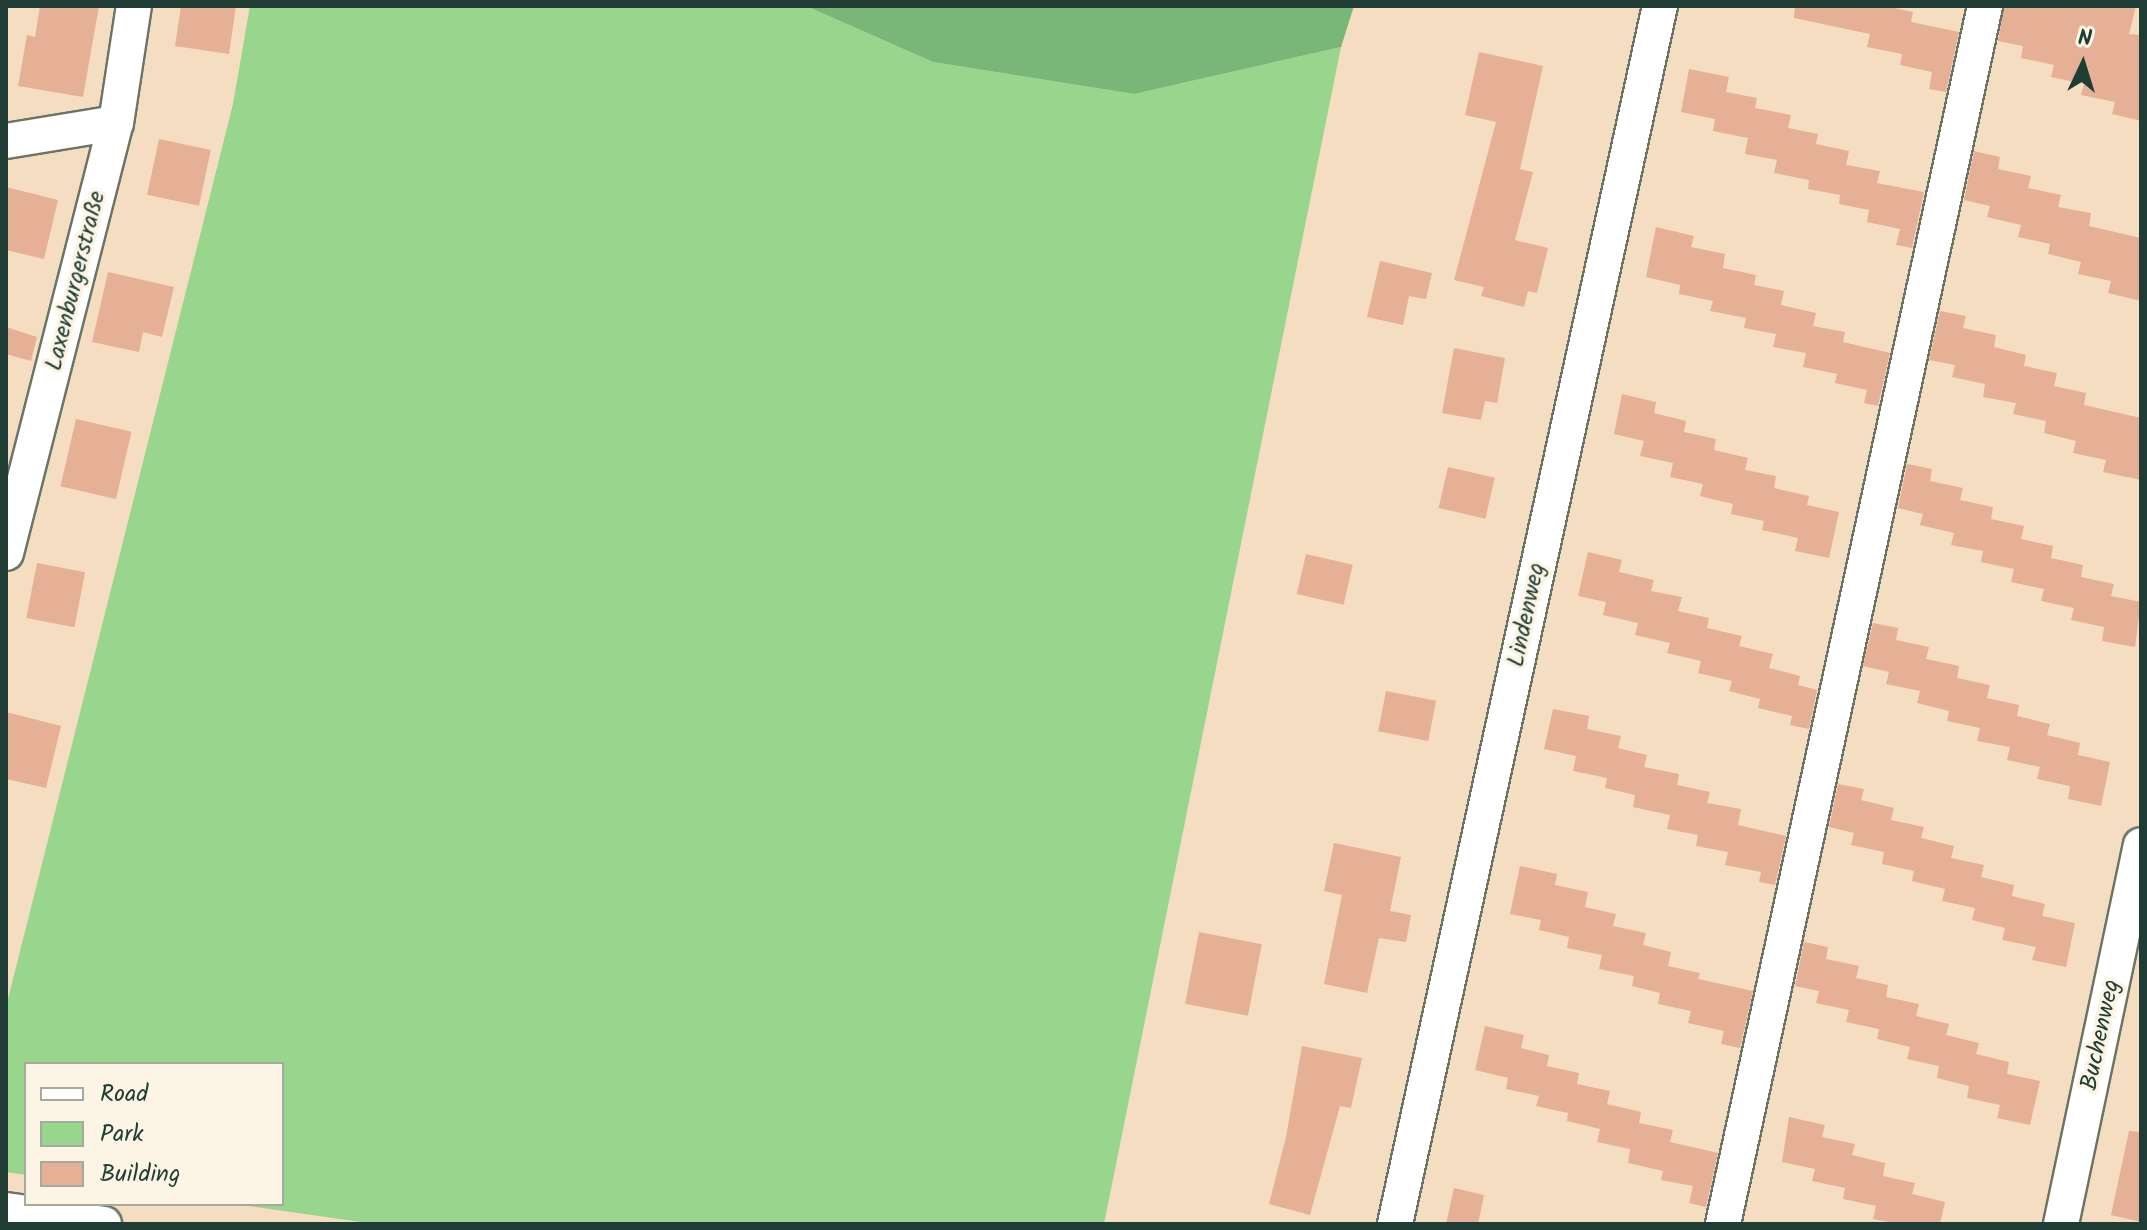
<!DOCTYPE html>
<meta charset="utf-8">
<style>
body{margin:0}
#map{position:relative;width:2147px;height:1230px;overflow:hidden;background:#f5ddc1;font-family:Kalam,sans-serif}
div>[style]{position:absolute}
.green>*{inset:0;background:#97d68c}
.forest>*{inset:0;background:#79b778}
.building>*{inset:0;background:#e5b096;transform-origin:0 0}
.roads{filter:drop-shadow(2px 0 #6a7565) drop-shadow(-2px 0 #6a7565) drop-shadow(0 2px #6a7565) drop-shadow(0 -2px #6a7565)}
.minor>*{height:34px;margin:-17px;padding:0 17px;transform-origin:17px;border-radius:17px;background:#fff}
span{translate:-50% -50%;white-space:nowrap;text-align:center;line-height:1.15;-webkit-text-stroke:7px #fcf5e5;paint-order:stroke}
.street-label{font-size:24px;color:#1f3d34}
.frame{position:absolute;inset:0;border:8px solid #1f3d34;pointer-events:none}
.legend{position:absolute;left:24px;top:1062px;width:260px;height:144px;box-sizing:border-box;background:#fcf5e5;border:2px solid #a4ab9e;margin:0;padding:10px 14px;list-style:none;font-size:24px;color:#1f3d34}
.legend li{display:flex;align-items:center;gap:16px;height:40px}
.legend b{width:40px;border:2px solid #a4ab9e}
.north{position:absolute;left:2043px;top:24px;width:80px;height:80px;-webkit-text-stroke:6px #fcf5e5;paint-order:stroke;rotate:4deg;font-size:22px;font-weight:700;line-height:32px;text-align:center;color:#1f3d34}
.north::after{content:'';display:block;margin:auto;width:28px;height:36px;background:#1f3d34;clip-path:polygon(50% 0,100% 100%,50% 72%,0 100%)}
</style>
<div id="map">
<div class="green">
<div style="clip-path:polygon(250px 6px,806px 6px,933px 62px,1134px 94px,1341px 47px,1104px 1224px,375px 1224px,234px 1204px,282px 1204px,282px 1064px,26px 1064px,26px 1175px,6px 1172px,6px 1007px,233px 104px)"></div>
</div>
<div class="forest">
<div style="clip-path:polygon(806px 6px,1354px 6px,1341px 47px,1134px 94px,933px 62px)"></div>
</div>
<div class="building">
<div style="clip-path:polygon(40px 6px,99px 6px,83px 97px,18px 86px,27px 35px,35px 37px)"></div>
<div style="clip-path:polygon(181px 6px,236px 6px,229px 54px,175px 46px)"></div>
<div style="clip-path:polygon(1795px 6px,1885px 6px,1913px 12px,1911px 22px,1959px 32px,1946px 92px,1929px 89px,1932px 72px,1900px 65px,1902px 54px,1867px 47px,1870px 34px,1794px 18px)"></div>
<div style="clip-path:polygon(2004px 6px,2136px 6px,2129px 34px,2141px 35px,2141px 121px,2112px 114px,2115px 102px,2081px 95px,2084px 84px,2051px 77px,2054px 65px,2021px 58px,2023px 46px,1998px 41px)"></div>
<div style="clip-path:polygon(1479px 52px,1543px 66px,1520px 169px,1533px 172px,1515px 240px,1548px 248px,1537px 293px,1528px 291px,1524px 307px,1481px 296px,1484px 287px,1454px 280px,1496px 122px,1465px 115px)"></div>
<div style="clip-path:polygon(1689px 69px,1729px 77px,1726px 92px,1757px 98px,1755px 108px,1791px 115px,1788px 128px,1818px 134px,1816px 144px,1849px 151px,1846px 165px,1880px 171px,1877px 183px,1924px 192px,1912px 248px,1896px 245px,1900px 229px,1867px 222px,1869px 210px,1839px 204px,1840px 195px,1808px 189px,1809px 180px,1774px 173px,1777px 160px,1745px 154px,1748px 138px,1713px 131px,1715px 119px,1681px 112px)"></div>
<div style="left:159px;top:139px;width:53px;height:57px;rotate:12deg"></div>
<div style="clip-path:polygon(1974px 151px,2000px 157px,1998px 169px,2031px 176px,2028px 188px,2061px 195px,2058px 207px,2091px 213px,2089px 226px,2141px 238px,2141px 301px,2108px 293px,2111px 281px,2078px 274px,2081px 262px,2048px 254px,2050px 244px,2018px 237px,2021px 225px,1987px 217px,1990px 206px,1964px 200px)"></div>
<div style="clip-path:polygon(6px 187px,58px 200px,44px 259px,6px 250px)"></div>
<div style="clip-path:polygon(1656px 227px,1694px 236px,1691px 247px,1725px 254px,1723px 268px,1756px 275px,1754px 285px,1784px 291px,1781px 305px,1816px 313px,1813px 326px,1845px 332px,1843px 342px,1890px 353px,1878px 406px,1864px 403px,1867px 390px,1835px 383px,1837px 374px,1803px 367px,1806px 353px,1773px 347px,1776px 334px,1744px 328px,1746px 318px,1710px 311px,1713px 301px,1679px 294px,1680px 285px,1646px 277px)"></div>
<div style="clip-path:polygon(1380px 261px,1432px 273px,1426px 299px,1409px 296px,1403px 325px,1367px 317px)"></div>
<div style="clip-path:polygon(108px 272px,174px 287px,162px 337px,143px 332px,139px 352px,92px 342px)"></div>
<div style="clip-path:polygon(1940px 311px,1966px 316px,1963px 328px,1996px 335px,1994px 347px,2026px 355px,2024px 366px,2057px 373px,2054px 386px,2086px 393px,2084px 405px,2141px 418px,2141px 480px,2103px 472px,2106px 460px,2073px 453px,2076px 441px,2044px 433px,2046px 421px,2013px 414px,2016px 403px,1983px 397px,1985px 384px,1952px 377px,1955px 365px,1929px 360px)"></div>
<div style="clip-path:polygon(6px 327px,37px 337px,31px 361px,6px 354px)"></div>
<div style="clip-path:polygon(1454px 348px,1505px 358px,1497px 403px,1485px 401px,1481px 420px,1442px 413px)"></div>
<div style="clip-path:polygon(1622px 394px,1656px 402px,1654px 413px,1686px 421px,1684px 432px,1716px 439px,1714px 450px,1748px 458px,1745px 470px,1776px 476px,1774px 488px,1809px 496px,1807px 505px,1839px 512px,1829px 558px,1795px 551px,1798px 538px,1762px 530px,1764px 521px,1731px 514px,1733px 504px,1700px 496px,1703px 484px,1670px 477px,1673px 463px,1640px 456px,1644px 441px,1614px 434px)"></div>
<div style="left:76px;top:419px;width:57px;height:69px;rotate:13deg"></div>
<div style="clip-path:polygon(1907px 464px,1932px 469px,1930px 481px,1963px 488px,1960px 500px,1993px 507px,1991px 519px,2024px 526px,2021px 539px,2053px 546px,2051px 558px,2083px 565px,2081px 577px,2114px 584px,2111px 596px,2141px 602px,2135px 647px,2102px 641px,2104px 627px,2071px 620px,2074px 608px,2041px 601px,2044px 589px,2011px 582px,2014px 569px,1981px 562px,1983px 551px,1951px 545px,1954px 533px,1920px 525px,1923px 514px,1898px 508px)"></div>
<div style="left:1448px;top:467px;width:48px;height:42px;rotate:13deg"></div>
<div style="clip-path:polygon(1588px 552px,1622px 560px,1619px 572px,1654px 580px,1651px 591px,1682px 597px,1678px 611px,1709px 618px,1707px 628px,1742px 636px,1739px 646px,1773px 654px,1769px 668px,1800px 676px,1798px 685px,1817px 690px,1809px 729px,1790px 725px,1792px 716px,1758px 708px,1760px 699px,1729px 691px,1732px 681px,1698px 673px,1701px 661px,1667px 653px,1670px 643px,1635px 635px,1638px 623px,1603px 615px,1606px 602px,1578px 596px)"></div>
<div style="left:1306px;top:554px;width:48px;height:41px;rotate:13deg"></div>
<div style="left:37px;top:563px;width:49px;height:56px;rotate:11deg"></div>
<div style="clip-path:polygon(1873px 623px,1898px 628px,1896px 640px,1929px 647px,1926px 659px,1959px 666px,1957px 678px,1990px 685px,1987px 698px,2019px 705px,2017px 716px,2050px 724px,2047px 735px,2080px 743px,2078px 755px,2110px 762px,2101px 806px,2068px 799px,2070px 786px,2037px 779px,2040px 767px,2007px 760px,2010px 747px,1977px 741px,1980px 728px,1947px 721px,1949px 711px,1917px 703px,1920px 691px,1886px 684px,1889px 672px,1863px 666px)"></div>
<div style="left:1386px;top:691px;width:51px;height:41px;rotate:11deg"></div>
<div style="clip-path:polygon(1553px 709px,1589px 716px,1587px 729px,1621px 736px,1618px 748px,1647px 755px,1644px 767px,1679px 774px,1677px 785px,1710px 792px,1707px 803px,1741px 809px,1738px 825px,1786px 836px,1775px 885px,1759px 882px,1761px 872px,1725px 865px,1728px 852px,1696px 846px,1698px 835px,1667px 829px,1670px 815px,1633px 807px,1635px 795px,1605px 788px,1607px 778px,1573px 771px,1576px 756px,1544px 749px)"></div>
<div style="clip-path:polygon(6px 712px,61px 726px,46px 788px,6px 779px)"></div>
<div style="clip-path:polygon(1838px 784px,1864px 789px,1861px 800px,1894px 808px,1891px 820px,1924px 827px,1921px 838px,1954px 846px,1951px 858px,1984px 865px,1981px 877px,2014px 885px,2012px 896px,2045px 904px,2042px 916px,2075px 923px,2066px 967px,2032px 960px,2036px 947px,2002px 940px,2005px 928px,1972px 920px,1975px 908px,1942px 901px,1945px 889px,1912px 881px,1914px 871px,1882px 864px,1884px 852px,1851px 845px,1854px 833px,1829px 827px)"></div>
<div style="clip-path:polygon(1334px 843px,1401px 857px,1390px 911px,1411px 915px,1406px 942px,1379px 938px,1367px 993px,1324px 984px,1342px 895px,1324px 891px)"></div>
<div style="clip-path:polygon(1520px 866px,1557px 874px,1555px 885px,1588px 892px,1585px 907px,1616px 914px,1613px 926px,1646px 933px,1643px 945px,1671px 952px,1668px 966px,1700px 973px,1698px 979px,1753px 991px,1740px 1048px,1721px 1044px,1724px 1031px,1688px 1023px,1691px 1011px,1658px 1004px,1660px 993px,1632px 986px,1634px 976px,1599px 969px,1602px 955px,1567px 948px,1569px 937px,1539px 930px,1541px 920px,1510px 914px)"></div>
<div style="left:1199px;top:932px;width:64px;height:73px;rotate:11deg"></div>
<div style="clip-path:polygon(1804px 942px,1828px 947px,1826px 959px,1859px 966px,1856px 978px,1888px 985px,1886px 997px,1919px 1004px,1916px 1016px,1949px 1024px,1946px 1035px,1979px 1043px,1976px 1054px,2009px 1062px,2007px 1074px,2040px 1081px,2030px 1125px,1997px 1118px,2000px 1105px,1967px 1098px,1969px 1086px,1937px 1078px,1939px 1066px,1907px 1059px,1910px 1047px,1877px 1039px,1879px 1029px,1846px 1022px,1849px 1010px,1816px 1003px,1819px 991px,1795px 986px)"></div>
<div style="clip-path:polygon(1485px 1026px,1524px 1035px,1521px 1048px,1549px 1055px,1547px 1066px,1579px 1073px,1577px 1084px,1610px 1091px,1607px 1104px,1641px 1112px,1639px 1123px,1673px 1130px,1670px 1142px,1718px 1153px,1706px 1207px,1689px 1203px,1693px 1186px,1661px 1180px,1663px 1171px,1628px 1163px,1630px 1149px,1597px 1142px,1600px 1129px,1567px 1121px,1568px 1113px,1536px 1106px,1539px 1096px,1506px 1089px,1508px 1078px,1475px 1070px)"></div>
<div style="clip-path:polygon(1302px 1046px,1362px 1058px,1351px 1108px,1340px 1106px,1310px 1215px,1269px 1204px,1286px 1137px)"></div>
<div style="clip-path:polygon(1789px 1117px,1825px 1125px,1822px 1137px,1855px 1144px,1852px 1155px,1885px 1163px,1883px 1176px,1915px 1183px,1912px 1194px,1945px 1202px,1940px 1224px,1899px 1224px,1873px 1219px,1876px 1206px,1843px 1199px,1845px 1188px,1812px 1181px,1815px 1169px,1782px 1162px)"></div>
<div style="clip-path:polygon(2129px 1131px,2141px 1132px,2141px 1222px,2111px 1215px)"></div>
<div style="clip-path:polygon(1454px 1188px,1484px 1195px,1478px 1224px,1446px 1224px)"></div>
</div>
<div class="roads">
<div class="minor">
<div style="left:6px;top:141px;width:111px;rotate:-9.3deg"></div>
<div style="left:6px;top:553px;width:444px;rotate:-75.7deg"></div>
<div style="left:116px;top:123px;width:118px;rotate:-81.3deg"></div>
<div style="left:6px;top:1210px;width:99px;rotate:8.1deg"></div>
<div style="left:1395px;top:1224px;width:1246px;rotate:-77.73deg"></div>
<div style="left:1723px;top:1224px;width:1246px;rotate:-77.86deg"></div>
<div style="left:2061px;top:1224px;width:387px;rotate:-78.1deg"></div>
</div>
</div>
<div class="street-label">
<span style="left:76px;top:281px;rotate:-76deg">Laxenburgerstraße</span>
<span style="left:1527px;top:615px;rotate:-78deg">Lindenweg</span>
<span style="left:2101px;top:1035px;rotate:-78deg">Buchenweg</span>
</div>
<div class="frame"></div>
<ul class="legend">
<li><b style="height:10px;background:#fff"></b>Road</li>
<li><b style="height:22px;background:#97d68c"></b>Park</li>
<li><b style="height:22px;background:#e5b096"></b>Building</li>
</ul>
<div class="north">N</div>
</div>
